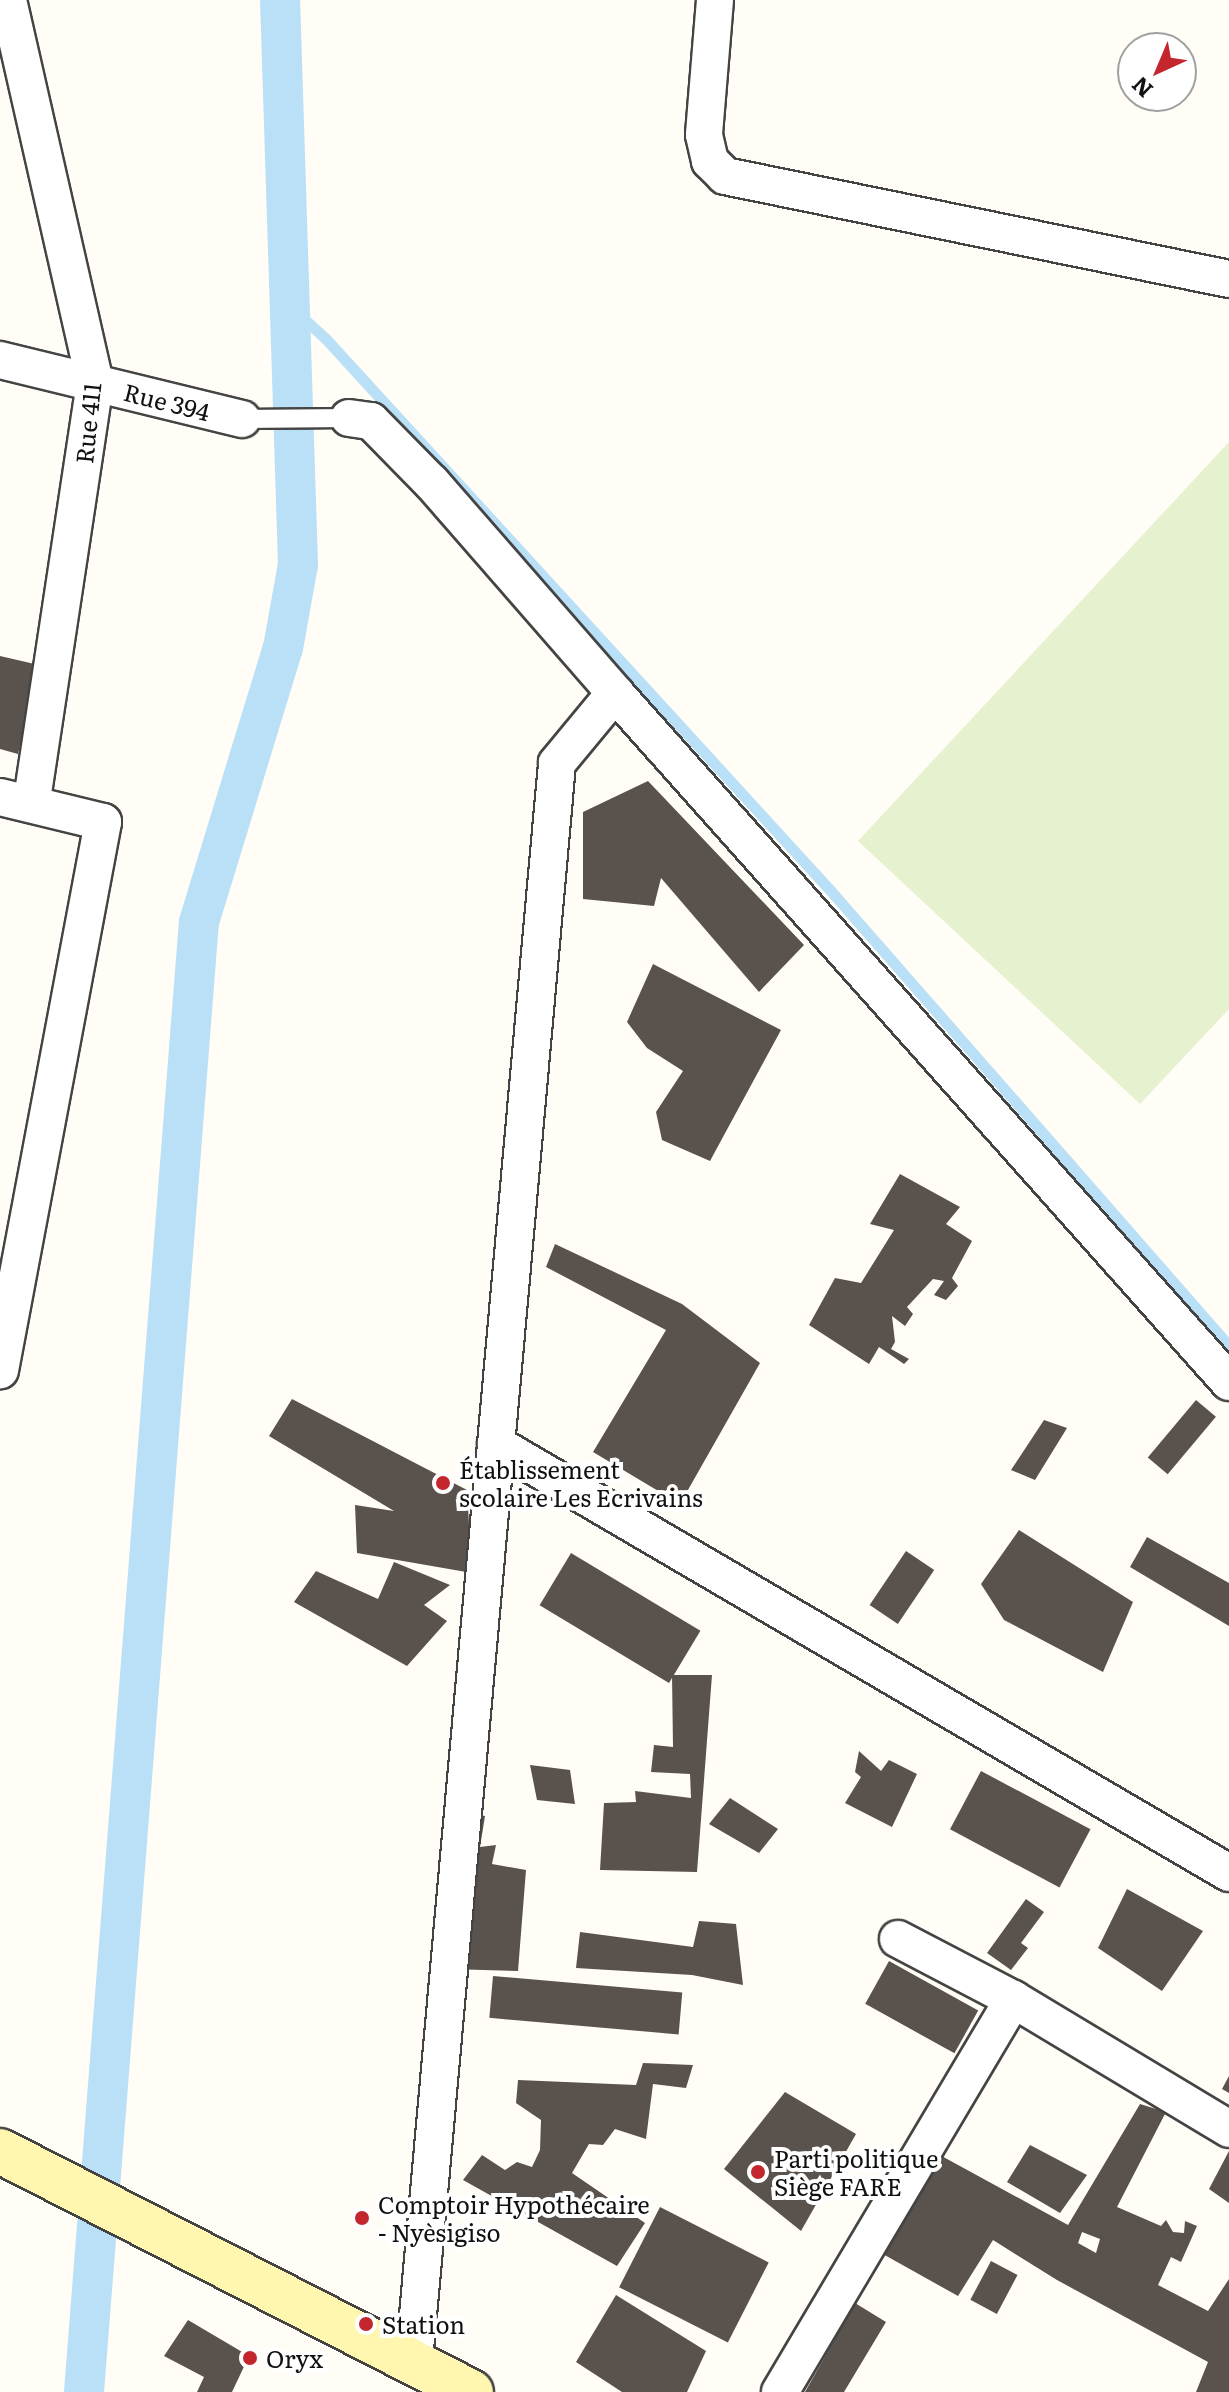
<!DOCTYPE html>
<meta charset="utf-8">
<style>
body{margin:0}
#map{position:relative;width:1229px;height:2392px;overflow:hidden;background:#fffdf5;font-family:Literata,serif}
div>[style]{position:absolute}
.pitch>*{inset:0;background:#e6f2cf}
.stream>*{height:11px;margin:-5.5px;padding:0 5.5px;transform-origin:5.5px;border-radius:5.5px;background:#b9e0f7}
.canal>*{height:40px;margin:-20px;padding:0 20px;transform-origin:20px;border-radius:20px;background:#b9e0f7}
.building>*{inset:0;background:#5a524d;transform-origin:0 0}
.roads{filter:drop-shadow(2px 0 #444) drop-shadow(-2px 0 #444) drop-shadow(0 2px #444) drop-shadow(0 -2px #444)}
.service>*{height:18px;margin:-9px;padding:0 9px;transform-origin:9px;border-radius:9px;background:#fff}
.minor>*{height:36px;margin:-18px;padding:0 18px;transform-origin:18px;border-radius:18px;background:#fff}
.secondary>*{height:44px;margin:-22px;padding:0 22px;transform-origin:22px;border-radius:22px;background:#fff6b0}
.dots>*{width:22px;height:22px;translate:-50% -50%;box-sizing:border-box;border:4px solid #fff;border-radius:50%}
span{translate:-50% -50%;white-space:nowrap;text-align:center;line-height:1.15;-webkit-text-stroke:8px #fff;paint-order:stroke}
.street-label{font-size:24px;color:#111}
.poi-label{font-size:24px;color:#111}
.left{translate:0 -50%;text-align:left}
.north{position:absolute;left:1117px;top:32px;width:80px;height:80px;box-sizing:border-box;background:#fff;border:2px solid #a0a0a0;border-radius:50%;rotate:224deg;font-size:22px;font-weight:700;line-height:32px;text-align:center;color:#111}
.north::after{content:'';display:block;margin:auto;width:28px;height:36px;background:#c4262e;clip-path:polygon(50% 0,100% 100%,50% 72%,0 100%)}
</style>
<div id="map">
<div class="pitch">
<div style="clip-path:polygon(1229px 442px,1229px 1009px,1140px 1104px,858px 841px)"></div>
</div>
<div class="stream">
<div style="left:291px;top:307px;width:47px;rotate:42.4deg"></div>
<div style="left:326px;top:339px;width:747px;rotate:47.55deg"></div>
<div style="left:830px;top:890px;width:606px;rotate:48.81deg"></div>
</div>
<div class="canal">
<div style="left:84px;top:2392px;width:1474px;rotate:-85.53deg"></div>
<div style="left:199px;top:922px;width:287px;rotate:-73deg"></div>
<div style="left:283px;top:648px;width:84px;rotate:-79.8deg"></div>
<div style="left:298px;top:565px;width:565px;rotate:-91.82deg"></div>
</div>
<div class="building">
<div style="clip-path:polygon(0 656px,39px 665px,18px 754px,0 749px)"></div>
<div style="clip-path:polygon(648px 781px,804px 945px,759px 992px,661px 878px,654px 906px,583px 899px,583px 812px)"></div>
<div style="clip-path:polygon(653px 964px,781px 1030px,710px 1161px,662px 1140px,656px 1112px,683px 1071px,647px 1048px,627px 1022px)"></div>
<div style="clip-path:polygon(900px 1174px,960px 1207px,946px 1224px,972px 1241px,952px 1278px,958px 1286px,946px 1300px,934px 1295px,944px 1281px,933px 1279px,907px 1307px,913px 1314px,905px 1326px,892px 1316px,895px 1342px,891px 1349px,909px 1359px,904px 1364px,879px 1347px,869px 1364px,809px 1325px,835px 1278px,861px 1283px,894px 1230px,870px 1224px)"></div>
<div style="clip-path:polygon(555px 1244px,682px 1304px,760px 1363px,680px 1504px,593px 1452px,666px 1330px,546px 1267px)"></div>
<div style="clip-path:polygon(292px 1399px,467px 1490px,472px 1573px,357px 1553px,355px 1505px,394px 1511px,269px 1436px)"></div>
<div style="left:1196px;top:1400px;width:26px;height:75px;rotate:40deg"></div>
<div style="clip-path:polygon(1044px 1420px,1067px 1428px,1035px 1480px,1011px 1470px)"></div>
<div style="clip-path:polygon(1019px 1530px,1133px 1602px,1103px 1672px,1004px 1620px,981px 1584px)"></div>
<div style="clip-path:polygon(1147px 1537px,1229px 1583px,1229px 1626px,1130px 1567px)"></div>
<div style="left:906px;top:1551px;width:34px;height:65px;rotate:34deg"></div>
<div style="left:571px;top:1553px;width:151px;height:61px;rotate:31deg"></div>
<div style="clip-path:polygon(394px 1562px,450px 1585px,424px 1605px,447px 1621px,407px 1666px,294px 1602px,316px 1571px,378px 1599px)"></div>
<div style="clip-path:polygon(672px 1675px,712px 1675px,697px 1872px,600px 1870px,604px 1803px,636px 1802px,635px 1791px,691px 1798px,690px 1774px,651px 1772px,654px 1745px,673px 1747px)"></div>
<div style="clip-path:polygon(859px 1751px,881px 1771px,889px 1760px,917px 1774px,892px 1827px,845px 1803px,861px 1777px,855px 1772px)"></div>
<div style="clip-path:polygon(530px 1765px,570px 1770px,575px 1804px,537px 1800px)"></div>
<div style="left:981px;top:1771px;width:124px;height:66px;rotate:28deg"></div>
<div style="clip-path:polygon(730px 1798px,778px 1829px,759px 1853px,709px 1824px)"></div>
<div style="clip-path:polygon(463px 1813px,485px 1816px,480px 1847px,496px 1845px,492px 1864px,526px 1870px,518px 1971px,448px 1969px)"></div>
<div style="clip-path:polygon(1127px 1889px,1203px 1931px,1162px 1991px,1098px 1948px)"></div>
<div style="clip-path:polygon(1026px 1899px,1044px 1912px,1021px 1943px,1028px 1948px,1011px 1970px,987px 1953px)"></div>
<div style="clip-path:polygon(699px 1921px,736px 1924px,743px 1985px,692px 1975px,576px 1968px,580px 1932px,693px 1947px)"></div>
<div style="left:889px;top:1961px;width:102px;height:49px;rotate:29deg"></div>
<div style="left:493px;top:1976px;width:190px;height:42px;rotate:5deg"></div>
<div style="clip-path:polygon(643px 2063px,693px 2065px,686px 2088px,653px 2084px,646px 2139px,615px 2129px,603px 2145px,589px 2144px,572px 2173px,645px 2223px,617px 2266px,463px 2180px,482px 2155px,505px 2170px,517px 2162px,532px 2167px,540px 2150px,541px 2120px,516px 2103px,518px 2080px,636px 2085px)"></div>
<div style="clip-path:polygon(1229px 2076px,1229px 2093px,1222px 2089px)"></div>
<div style="clip-path:polygon(785px 2092px,856px 2134px,801px 2231px,724px 2169px)"></div>
<div style="clip-path:polygon(evenodd,1140px 2104px,1166px 2112px,1117px 2207px,1161px 2226px,1166px 2220px,1173px 2232px,1184px 2233px,1185px 2221px,1197px 2226px,1181px 2262px,1171px 2257px,1158px 2285px,1208px 2311px,1229px 2279px,1229px 2392px,1196px 2392px,1208px 2362px,1057px 2280px,993px 2240px,958px 2296px,881px 2253px,938px 2154px,1068px 2225px,1140px 2104px,1082px 2232px,1100px 2239px,1096px 2253px,1078px 2243px,1082px 2232px)"></div>
<div style="clip-path:polygon(1030px 2145px,1087px 2175px,1060px 2213px,1007px 2182px)"></div>
<div style="clip-path:polygon(1229px 2151px,1229px 2203px,1209px 2189px)"></div>
<div style="left:660px;top:2207px;width:122px;height:90px;rotate:27deg"></div>
<div style="left:991px;top:2261px;width:30px;height:44px;rotate:28deg"></div>
<div style="clip-path:polygon(616px 2295px,706px 2351px,687px 2392px,622px 2392px,576px 2362px)"></div>
<div style="clip-path:polygon(855px 2303px,886px 2322px,844px 2392px,805px 2392px)"></div>
<div style="clip-path:polygon(188px 2320px,249px 2356px,232px 2392px,197px 2392px,204px 2377px,164px 2356px)"></div>
</div>
<div class="roads">
<div class="service">
<div style="left:242px;top:419px;width:107px;rotate:-0.5deg"></div>
</div>
<div class="minor">
<div style="left:8px;top:0;width:393px;rotate:77.2deg"></div>
<div style="left:95px;top:383px;width:426px;rotate:98.6deg"></div>
<div style="left:715px;top:0;width:135px;rotate:94.7deg"></div>
<div style="left:704px;top:135px;width:27px;rotate:77deg"></div>
<div style="left:710px;top:161px;width:21px;rotate:45deg"></div>
<div style="left:725px;top:176px;width:514px;rotate:11.55deg"></div>
<div style="left:0;top:360px;width:249px;rotate:13.7deg"></div>
<div style="left:349px;top:418px;width:22px;rotate:8deg"></div>
<div style="left:371px;top:421px;width:87px;rotate:45.5deg"></div>
<div style="left:432px;top:483px;width:279px;rotate:48.9deg"></div>
<div style="left:615px;top:693px;width:923px;rotate:48.29deg"></div>
<div style="left:0;top:797px;width:106px;rotate:13.6deg"></div>
<div style="left:103px;top:822px;width:558px;rotate:100.64deg"></div>
<div style="left:496px;top:1444px;width:849px;rotate:30.34deg"></div>
<div style="left:898px;top:1939px;width:130px;rotate:27.6deg"></div>
<div style="left:1013px;top:1999px;width:252px;rotate:31deg"></div>
<div style="left:414px;top:2360px;width:1603px;rotate:-84.88deg"></div>
<div style="left:557px;top:763px;width:91px;rotate:-50.4deg"></div>
<div style="left:780px;top:2392px;width:457px;rotate:-59.3deg"></div>
</div>
<div class="secondary">
<div style="left:0;top:2151px;width:529px;rotate:27.1deg"></div>
</div>
</div>
<div class="dots">
<div style="left:443px;top:1483px;background:#c4262e"></div>
<div style="left:758px;top:2172px;background:#c4262e"></div>
<div style="left:362px;top:2218px;background:#c4262e"></div>
<div style="left:366px;top:2324px;background:#c4262e"></div>
<div style="left:250px;top:2358px;background:#c4262e"></div>
</div>
<div class="street-label">
<span style="left:167px;top:401px;rotate:14deg">Rue 394</span>
<span style="left:87px;top:423px;rotate:-84deg">Rue 411</span>
</div>
<div class="poi-label">
<span class="left" style="left:459px;top:1483px">Établissement<br>scolaire Les Ecrivains</span>
<span class="left" style="left:774px;top:2172px">Parti politique<br>Siège FARE</span>
<span class="left" style="left:378px;top:2218px">Comptoir Hypothécaire<br>- Nyèsigiso</span>
<span class="left" style="left:382px;top:2324px">Station</span>
<span class="left" style="left:266px;top:2358px">Oryx</span>
</div>
<div class="north">N</div>
</div>
